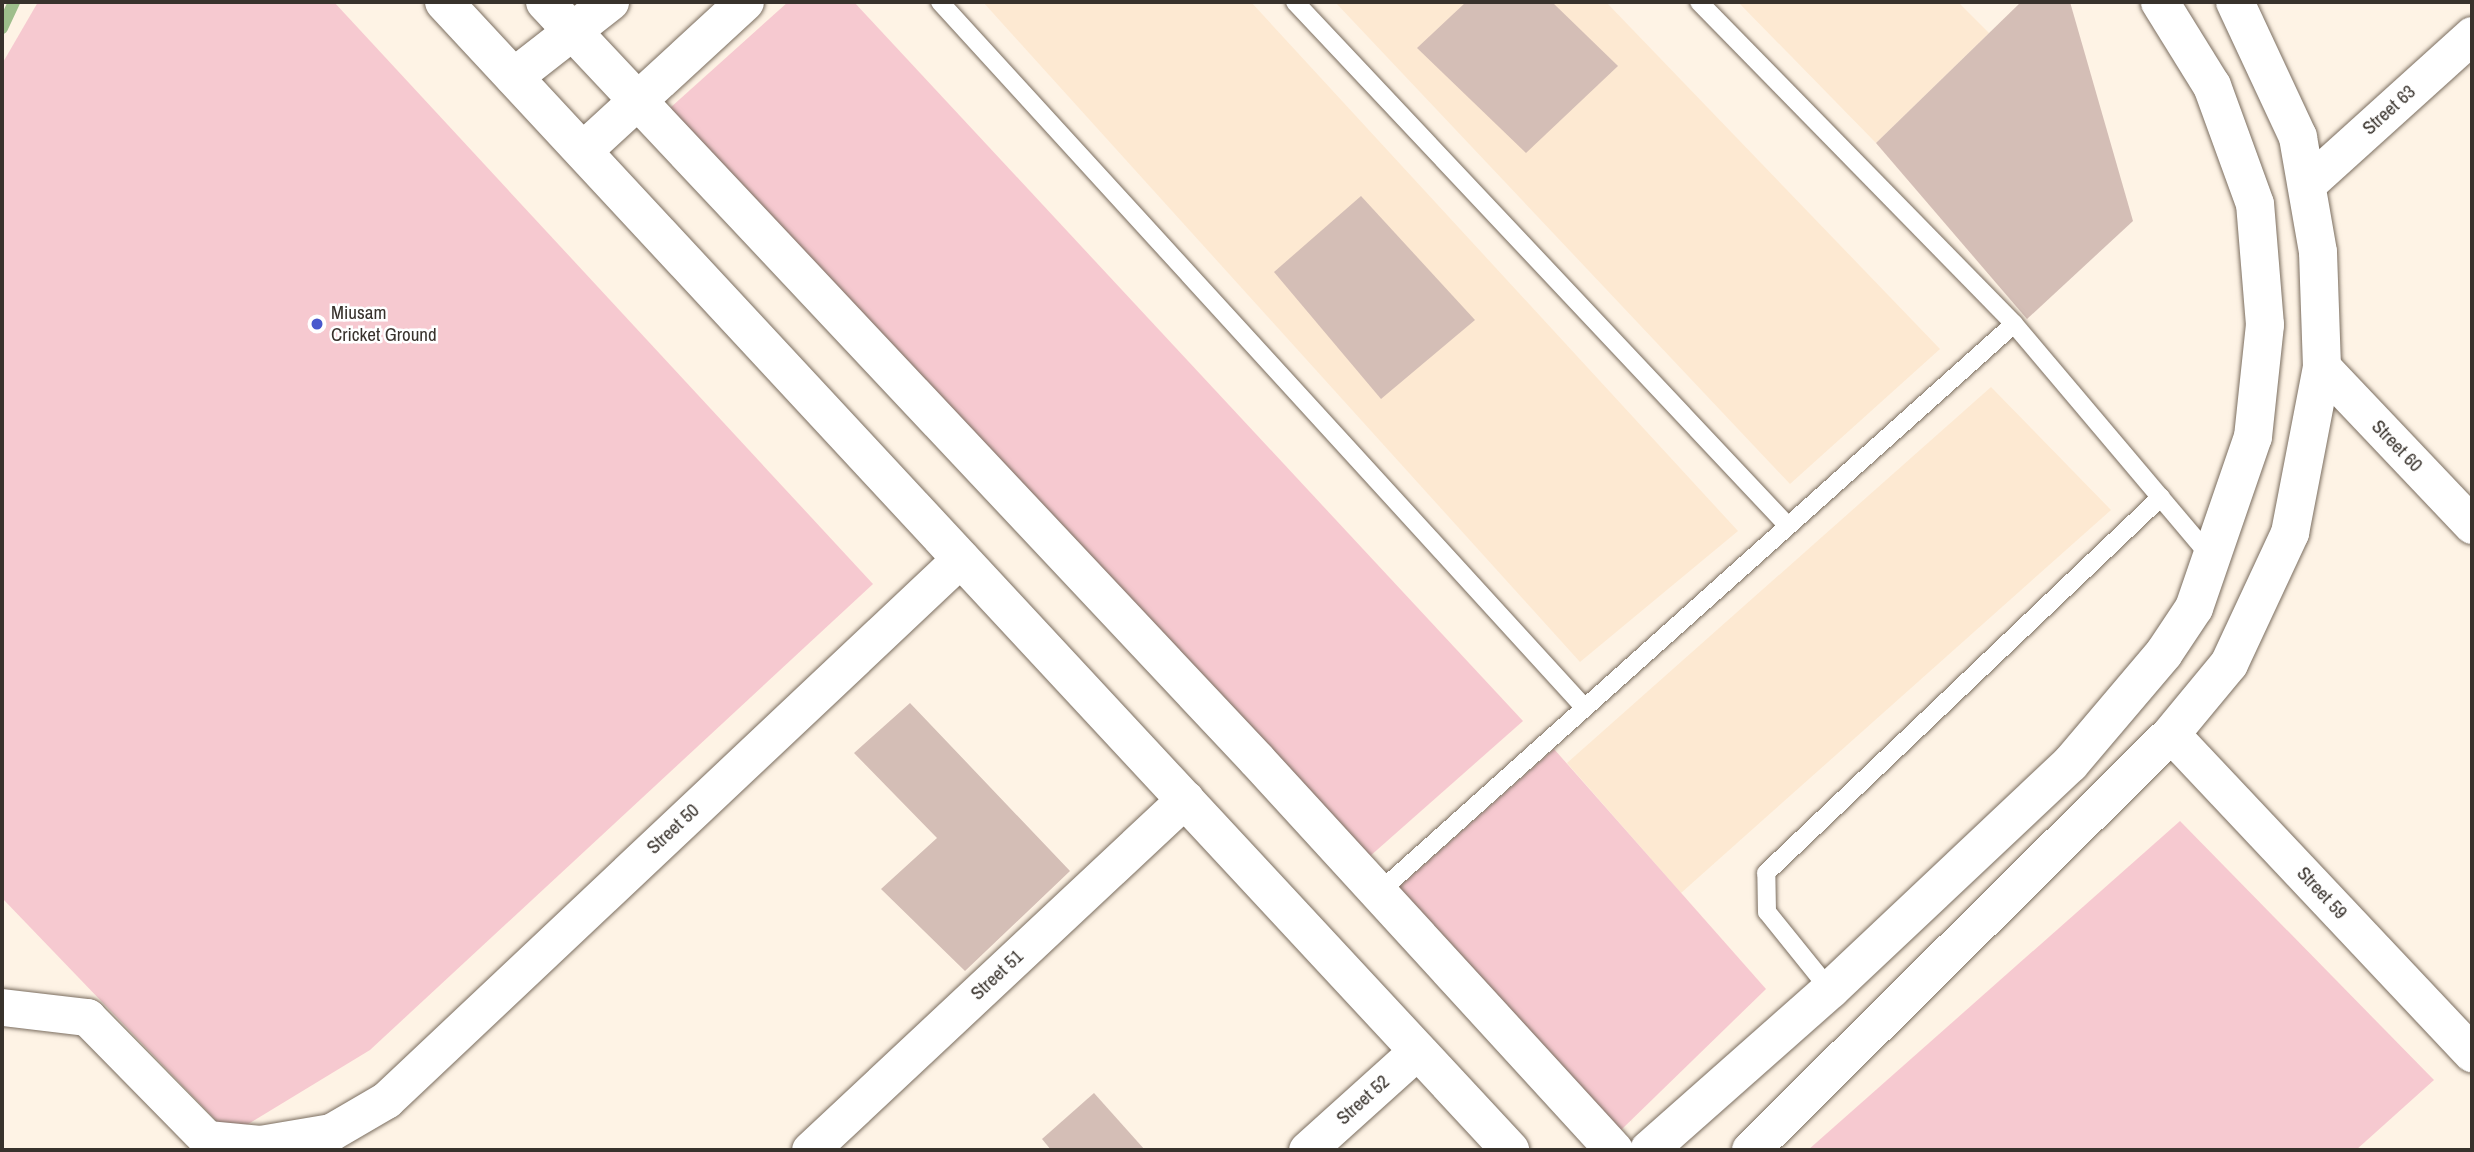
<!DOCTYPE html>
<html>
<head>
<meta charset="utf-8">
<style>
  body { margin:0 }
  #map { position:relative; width:2474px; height:1152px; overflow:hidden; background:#fef3e5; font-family:"Archivo Narrow",sans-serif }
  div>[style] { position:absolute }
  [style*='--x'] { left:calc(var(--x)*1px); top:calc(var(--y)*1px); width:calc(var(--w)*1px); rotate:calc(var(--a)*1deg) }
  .built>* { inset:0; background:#fde9d2 }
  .green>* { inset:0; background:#f6c9d0 }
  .stream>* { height:12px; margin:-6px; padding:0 6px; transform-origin:6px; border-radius:6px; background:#9ebe8b }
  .building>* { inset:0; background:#d4beb6 }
  .roads { filter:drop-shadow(0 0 2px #7a6d5f) drop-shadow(0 0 2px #7a6d5f) }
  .service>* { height:18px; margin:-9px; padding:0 9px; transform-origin:9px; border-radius:9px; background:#fff }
  .minor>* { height:37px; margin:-18.5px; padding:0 18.5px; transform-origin:18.5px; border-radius:18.5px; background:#fff }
  .tertiary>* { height:38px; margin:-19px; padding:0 19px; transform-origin:19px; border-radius:19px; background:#fff }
  .dots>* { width:19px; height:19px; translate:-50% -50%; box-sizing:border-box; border:4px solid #fff; border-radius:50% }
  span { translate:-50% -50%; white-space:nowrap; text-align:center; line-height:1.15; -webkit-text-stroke:5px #fff; paint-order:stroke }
  .street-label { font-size:19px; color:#38322c }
  .poi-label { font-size:19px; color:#38322c }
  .left { translate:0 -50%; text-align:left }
  .frame { position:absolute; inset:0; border:4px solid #38322c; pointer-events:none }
</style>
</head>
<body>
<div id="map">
  <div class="built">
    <i style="clip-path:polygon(983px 2px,1251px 2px,1738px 531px,1580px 662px)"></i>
    <i style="clip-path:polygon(1335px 2px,1606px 2px,1940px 349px,1790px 484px)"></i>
    <i style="clip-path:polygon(1738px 2px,1958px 2px,1989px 33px,1876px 143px)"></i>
    <i style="clip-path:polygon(1991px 387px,2111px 510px,1681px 893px,1567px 763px)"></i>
  </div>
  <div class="green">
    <i style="clip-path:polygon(38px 2px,334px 2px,873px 584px,370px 1050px,230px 1135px,2px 898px,2px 64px)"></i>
    <i style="clip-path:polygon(788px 2px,854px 2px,1523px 721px,1369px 857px,670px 108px)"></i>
    <i style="clip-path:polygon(1554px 749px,1766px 989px,1621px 1130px,1399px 887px)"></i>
    <i style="clip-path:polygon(2180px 821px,2434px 1080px,2356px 1150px,1808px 1150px)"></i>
  </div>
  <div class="stream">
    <i style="--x:2;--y:28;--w:29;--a:-65"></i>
  </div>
  <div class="building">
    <i style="clip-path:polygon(1466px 2px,1552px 2px,1618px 66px,1526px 153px,1417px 48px)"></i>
    <i style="clip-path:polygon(2021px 2px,2070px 2px,2133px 221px,2027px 319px,1876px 143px)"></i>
    <i style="clip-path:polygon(1361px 196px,1475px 320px,1381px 399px,1274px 272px)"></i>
    <i style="clip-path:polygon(910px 703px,1070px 871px,965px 971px,881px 889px,937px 838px,854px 753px)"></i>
    <i style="clip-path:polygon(1094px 1093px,1145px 1150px,1051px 1150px,1042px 1139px)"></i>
  </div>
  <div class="roads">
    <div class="service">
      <i style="--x:940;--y:2;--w:955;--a:47.59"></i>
      <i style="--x:1295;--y:2;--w:719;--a:46.75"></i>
      <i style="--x:1699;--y:2;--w:450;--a:45.6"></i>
      <i style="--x:2014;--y:324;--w:305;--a:49.8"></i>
      <i style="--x:1378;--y:893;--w:853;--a:-41.82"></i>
      <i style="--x:1830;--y:990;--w:100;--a:-128.9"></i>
      <i style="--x:1767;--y:912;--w:39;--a:-91"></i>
      <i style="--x:1766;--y:873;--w:545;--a:-43.59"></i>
    </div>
    <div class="minor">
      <i style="--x:2306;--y:185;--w:224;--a:-42.1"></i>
      <i style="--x:2322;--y:367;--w:218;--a:46.5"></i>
      <i style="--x:2171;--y:734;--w:439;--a:46.7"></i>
      <i style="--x:2;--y:1007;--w:86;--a:6.7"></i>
      <i style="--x:87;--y:1017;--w:171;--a:45.5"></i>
      <i style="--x:207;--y:1139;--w:53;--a:5.4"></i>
      <i style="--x:260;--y:1144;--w:72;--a:-9.6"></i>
      <i style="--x:331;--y:1132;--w:64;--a:-30.2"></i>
      <i style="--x:386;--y:1100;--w:790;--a:-43.31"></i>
      <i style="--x:810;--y:1150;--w:514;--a:-43.11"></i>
      <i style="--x:1307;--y:1150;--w:149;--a:-42"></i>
    </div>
    <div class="tertiary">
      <i style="--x:444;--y:2;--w:1567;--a:47.12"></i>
      <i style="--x:545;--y:2;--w:1040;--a:46.79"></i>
      <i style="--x:1257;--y:760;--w:529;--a:47.53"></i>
      <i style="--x:514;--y:77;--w:122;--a:-38"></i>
      <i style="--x:583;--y:151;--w:220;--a:-42.6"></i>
      <i style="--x:1649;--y:1150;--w:242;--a:-41.5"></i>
      <i style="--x:1830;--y:990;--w:330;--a:-43.3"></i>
      <i style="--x:2070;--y:764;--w:145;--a:-49.7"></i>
      <i style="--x:2164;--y:653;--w:54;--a:-56.3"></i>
      <i style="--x:2194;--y:608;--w:181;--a:-71"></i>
      <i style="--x:2253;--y:437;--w:113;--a:-83.9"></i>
      <i style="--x:2265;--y:325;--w:121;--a:-94.7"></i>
      <i style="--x:2255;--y:204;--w:126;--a:-110"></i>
      <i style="--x:2212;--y:86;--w:99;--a:-121.8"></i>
      <i style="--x:1751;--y:1150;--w:591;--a:-44.73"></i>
      <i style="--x:2171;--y:734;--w:91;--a:-50.4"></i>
      <i style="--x:2229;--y:664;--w:145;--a:-65"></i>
      <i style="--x:2290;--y:533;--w:169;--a:-79.1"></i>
      <i style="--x:2322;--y:367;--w:115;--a:-92"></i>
      <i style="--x:2318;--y:252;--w:117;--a:-99.9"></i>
      <i style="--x:2298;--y:137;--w:149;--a:-115"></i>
    </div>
  </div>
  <div class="dots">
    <i style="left:317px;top:324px;background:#4858cd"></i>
  </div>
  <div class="street-label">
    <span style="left:2389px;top:110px;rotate:-42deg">Street 63</span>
    <span style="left:2397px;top:446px;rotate:46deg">Street 60</span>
    <span style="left:673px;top:829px;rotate:-43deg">Street 50</span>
    <span style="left:2322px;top:893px;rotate:47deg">Street 59</span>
    <span style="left:997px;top:975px;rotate:-43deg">Street 51</span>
    <span style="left:1363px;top:1100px;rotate:-42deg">Street 52</span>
  </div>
  <div class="poi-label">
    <span class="left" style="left:331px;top:324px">Miusam<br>Cricket Ground</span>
  </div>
  <div class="frame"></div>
</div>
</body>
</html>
